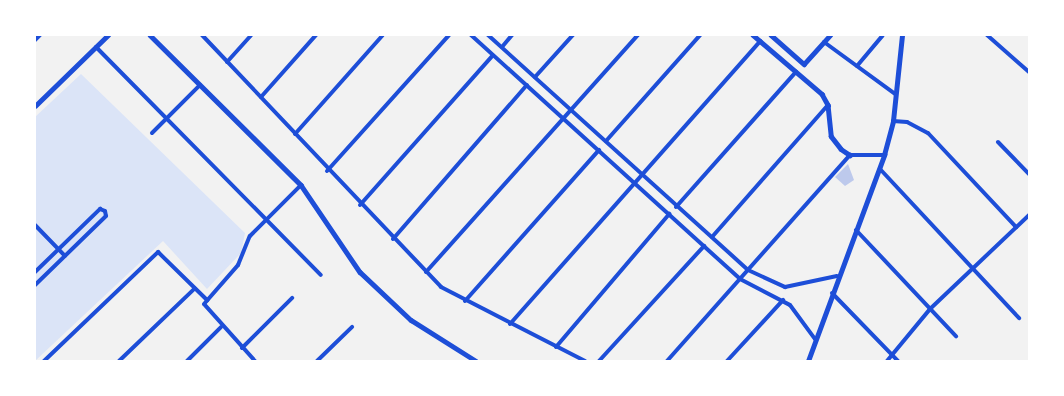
<!DOCTYPE html>
<html>
<head>
<meta charset="utf-8">
<style>
  body { margin:0 }
  #map { position:relative; width:1064px; height:396px; overflow:hidden; background:#f2f2f2; font-family:Rubik,sans-serif }
  div>[style] { position:absolute }
  [style*='--x'] { left:calc(var(--x)*1px); top:calc(var(--y)*1px); width:calc(var(--w)*1px); rotate:calc(var(--a)*1deg) }
  .green>* { inset:0; background:#dbe4f7 }
  .building>* { inset:0; background:#bdc9ec }
  .minor>* { height:4px; margin:-2px; padding:0 2px; transform-origin:2px; border-radius:2px; background:#1d4ed8 }
  .tertiary>* { height:4.5px; margin:-2.25px; padding:0 2.25px; transform-origin:2.25px; border-radius:2.25px; background:#1d4ed8 }
  span { translate:-50% -50%; white-space:nowrap; text-align:center; line-height:1.15; -webkit-text-stroke:4.5px #fff; paint-order:stroke }
  .frame { position:absolute; inset:0; border:36px solid #fff; pointer-events:none }
</style>
</head>
<body>
<div id="map">
  <div class="green">
    <i style="clip-path:polygon(81px 74px,245px 233px,241px 253px,207px 289px,163px 241px,35px 361px,35px 117px)"></i>
  </div>
  <div class="building">
    <i style="clip-path:polygon(848px 164px,854px 180px,845px 186px,835px 177px)"></i>
  </div>
  <div class="minor">
    <i style="--x:202;--y:35;--w:347;--a:46.5"></i>
    <i style="--x:441;--y:287;--w:162;--a:27.2"></i>
    <i style="--x:471;--y:35;--w:363;--a:42.2"></i>
    <i style="--x:740;--y:279;--w:56;--a:27.5"></i>
    <i style="--x:790;--y:305;--w:42;--a:53.7"></i>
    <i style="--x:488;--y:35;--w:350;--a:42.1"></i>
    <i style="--x:748;--y:270;--w:41;--a:24.7"></i>
    <i style="--x:785;--y:287;--w:53;--a:-11.9"></i>
    <i style="--x:987;--y:35;--w:56;--a:41.4"></i>
    <i style="--x:35;--y:40;--w:7;--a:-45"></i>
    <i style="--x:824;--y:42;--w:88;--a:36.2"></i>
    <i style="--x:96;--y:47;--w:320;--a:45.4"></i>
    <i style="--x:502;--y:47;--w:16;--a:-50"></i>
    <i style="--x:227;--y:62;--w:36;--a:-48"></i>
    <i style="--x:857;--y:66;--w:40;--a:-50"></i>
    <i style="--x:535;--y:77;--w:57;--a:-47.9"></i>
    <i style="--x:261;--y:97;--w:83;--a:-48.4"></i>
    <i style="--x:893;--y:121;--w:14;--a:4"></i>
    <i style="--x:907;--y:122;--w:24;--a:28"></i>
    <i style="--x:928;--y:133;--w:129;--a:46.9"></i>
    <i style="--x:152;--y:133;--w:68;--a:-45"></i>
    <i style="--x:295;--y:134;--w:132;--a:-48.4"></i>
    <i style="--x:606;--y:141;--w:142;--a:-48.4"></i>
    <i style="--x:998;--y:142;--w:45;--a:45.9"></i>
    <i style="--x:880;--y:169;--w:204;--a:47"></i>
    <i style="--x:327;--y:171;--w:183;--a:-48.1"></i>
    <i style="--x:360;--y:205;--w:200;--a:-48.4"></i>
    <i style="--x:676;--y:207;--w:181;--a:-48.4"></i>
    <i style="--x:35;--y:225;--w:43;--a:45.9"></i>
    <i style="--x:856;--y:230;--w:146;--a:46.7"></i>
    <i style="--x:712;--y:237;--w:176;--a:-48.7"></i>
    <i style="--x:393;--y:239;--w:204;--a:-49"></i>
    <i style="--x:35;--y:272;--w:91;--a:-44.1"></i>
    <i style="--x:100;--y:209;--w:5;--a:22"></i>
    <i style="--x:105;--y:211;--w:5;--a:79"></i>
    <i style="--x:106;--y:216;--w:99;--a:135.8"></i>
    <i style="--x:426;--y:272;--w:318;--a:-48.2"></i>
    <i style="--x:832;--y:293;--w:95;--a:45.9"></i>
    <i style="--x:465;--y:301;--w:202;--a:-48.4"></i>
    <i style="--x:510;--y:324;--w:378;--a:-48.5"></i>
    <i style="--x:556;--y:347;--w:175;--a:-49.6"></i>
    <i style="--x:242;--y:348;--w:71;--a:-45"></i>
    <i style="--x:44;--y:361;--w:158;--a:-43.7"></i>
    <i style="--x:158;--y:252;--w:69;--a:44.4"></i>
    <i style="--x:119;--y:361;--w:105;--a:-43.8"></i>
    <i style="--x:187;--y:361;--w:48;--a:-45"></i>
    <i style="--x:255;--y:361;--w:76;--a:-131.8"></i>
    <i style="--x:204;--y:304;--w:52;--a:-48.9"></i>
    <i style="--x:238;--y:265;--w:31;--a:-68"></i>
    <i style="--x:250;--y:236;--w:72;--a:-45"></i>
    <i style="--x:317;--y:361;--w:49;--a:-44.2"></i>
    <i style="--x:599;--y:361;--w:156;--a:-47.6"></i>
    <i style="--x:667;--y:361;--w:276;--a:-48.4"></i>
    <i style="--x:727;--y:361;--w:83;--a:-47.4"></i>
    <i style="--x:887;--y:361;--w:67;--a:-50.4"></i>
    <i style="--x:930;--y:309;--w:137;--a:-43.5"></i>
  </div>
  <div class="tertiary">
    <i style="--x:150;--y:35;--w:213;--a:44.8"></i>
    <i style="--x:301;--y:185;--w:105;--a:55.9"></i>
    <i style="--x:360;--y:272;--w:70;--a:43.3"></i>
    <i style="--x:411;--y:320;--w:77;--a:32.2"></i>
    <i style="--x:753;--y:35;--w:91;--a:40.5"></i>
    <i style="--x:822;--y:94;--w:13;--a:61"></i>
    <i style="--x:828;--y:105;--w:31;--a:84"></i>
    <i style="--x:831;--y:136;--w:16;--a:52"></i>
    <i style="--x:841;--y:149;--w:11;--a:34"></i>
    <i style="--x:850;--y:155;--w:34;--a:0"></i>
    <i style="--x:771;--y:35;--w:44;--a:41.3"></i>
    <i style="--x:804;--y:64;--w:39;--a:-48"></i>
    <i style="--x:35;--y:106;--w:102;--a:-44.2"></i>
    <i style="--x:808;--y:361;--w:220;--a:-69.7"></i>
    <i style="--x:884;--y:155;--w:35;--a:-75"></i>
    <i style="--x:893;--y:121;--w:86;--a:-84"></i>
  </div>
  <div class="frame"></div>
</div>
</body>
</html>
